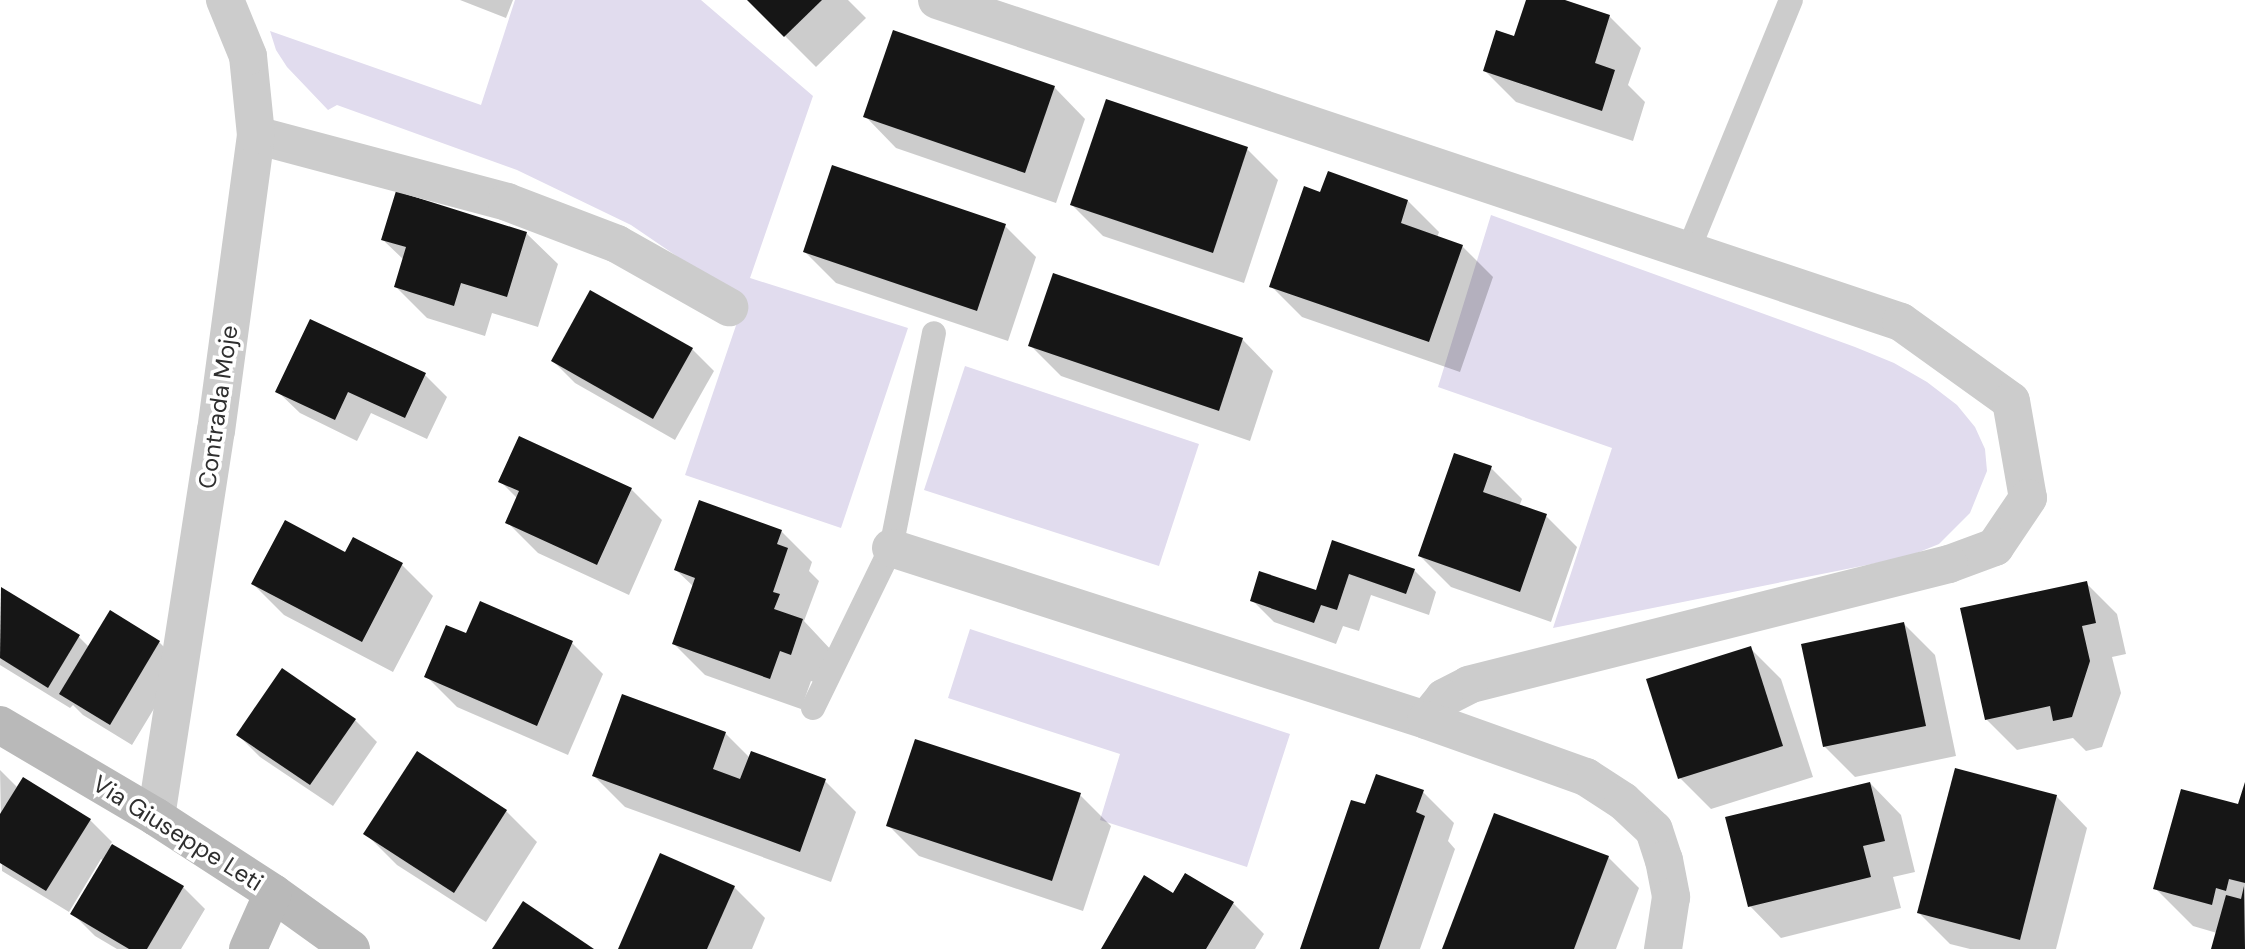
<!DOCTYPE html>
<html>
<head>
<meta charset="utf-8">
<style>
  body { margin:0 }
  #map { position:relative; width:2245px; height:949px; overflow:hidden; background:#fff; font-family:"DM Sans",sans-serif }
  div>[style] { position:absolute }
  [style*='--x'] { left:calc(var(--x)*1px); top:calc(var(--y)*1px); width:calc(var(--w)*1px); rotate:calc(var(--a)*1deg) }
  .green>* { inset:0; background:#e1dcee }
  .shadow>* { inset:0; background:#0003 }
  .building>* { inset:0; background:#161616 }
  .lane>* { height:24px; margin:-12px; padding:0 12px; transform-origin:12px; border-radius:12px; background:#ccc }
  .street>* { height:38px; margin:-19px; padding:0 19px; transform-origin:19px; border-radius:19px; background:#ccc }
  .secondary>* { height:38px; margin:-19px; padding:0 19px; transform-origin:19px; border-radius:19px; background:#b9b9b9 }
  span { translate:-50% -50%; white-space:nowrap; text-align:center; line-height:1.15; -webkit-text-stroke:7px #fff; paint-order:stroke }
  .street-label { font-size:24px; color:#2f2f2f }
</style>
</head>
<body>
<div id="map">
  <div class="green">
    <i style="clip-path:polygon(515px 0,701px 0,813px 96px,750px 278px,908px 328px,841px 528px,685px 475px,744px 302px,631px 225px,517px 170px,337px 105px,328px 110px,287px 67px,276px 50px,270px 31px,481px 105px)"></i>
    <i style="clip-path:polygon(1491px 215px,1855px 347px,1894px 363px,1927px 382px,1957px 405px,1975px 427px,1985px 449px,1987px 471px,1970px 513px,1939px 544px,1907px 557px,1553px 628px,1612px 448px,1438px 387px)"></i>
    <i style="clip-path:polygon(965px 366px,1199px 444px,1159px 566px,924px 490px)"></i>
    <i style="clip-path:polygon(970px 629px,1290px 734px,1247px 867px,1100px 820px,1120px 754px,948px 698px)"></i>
  </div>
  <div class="shadow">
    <i style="clip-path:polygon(460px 0,513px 0,506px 18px)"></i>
    <i style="clip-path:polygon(749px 0,848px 0,866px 18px,816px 67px)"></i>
    <i style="clip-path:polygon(1528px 0,1560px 0,1609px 16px,1641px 48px,1628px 85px,1645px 102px,1633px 141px,1516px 102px,1485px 71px,1516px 38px)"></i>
    <i style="clip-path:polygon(1054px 87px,1085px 119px,1056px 203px,896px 148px,865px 116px)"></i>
    <i style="clip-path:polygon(1247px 149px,1278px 180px,1244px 283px,1103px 236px,1072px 205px)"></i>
    <i style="clip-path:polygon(1321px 194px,1408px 201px,1439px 232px,1437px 238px,1462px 246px,1493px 277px,1460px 372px,1302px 317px,1271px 286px)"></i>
    <i style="clip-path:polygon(1005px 226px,1036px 257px,1008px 341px,836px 283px,805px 252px)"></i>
    <i style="clip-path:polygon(526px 233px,558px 264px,538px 327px,492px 313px,485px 336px,427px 318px,396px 287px,404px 260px,383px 240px)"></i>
    <i style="clip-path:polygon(1242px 339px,1273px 371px,1250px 441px,1061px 376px,1030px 345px)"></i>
    <i style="clip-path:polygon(692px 349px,714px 371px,675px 440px,575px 383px,553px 361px)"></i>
    <i style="clip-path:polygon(425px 375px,447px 397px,427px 439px,371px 413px,357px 441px,300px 413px,277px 391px)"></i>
    <i style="clip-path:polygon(1491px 468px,1522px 499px,1519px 507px,1546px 516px,1577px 547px,1551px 622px,1451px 587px,1420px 556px)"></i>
    <i style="clip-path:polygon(500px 481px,631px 489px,662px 520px,629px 595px,538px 553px,507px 522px,518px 499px)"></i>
    <i style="clip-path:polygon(781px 531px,812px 562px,809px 571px,819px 581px,804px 621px,833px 652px,822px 685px,811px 681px,801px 709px,705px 675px,674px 644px,694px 587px,676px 570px)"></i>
    <i style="clip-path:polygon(354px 539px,402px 565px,433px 596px,393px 672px,284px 615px,253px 584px,346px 555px)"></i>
    <i style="clip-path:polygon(1333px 543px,1414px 570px,1436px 592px,1429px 615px,1371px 595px,1359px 631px,1343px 626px,1336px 644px,1274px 622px,1252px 600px,1317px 592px)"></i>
    <i style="clip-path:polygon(2086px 583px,2117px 614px,2126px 654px,2112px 657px,2121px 693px,2102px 747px,2086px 751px,2073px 738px,2017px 750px,1986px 719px)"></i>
    <i style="clip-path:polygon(2px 589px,79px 637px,89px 647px,159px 642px,181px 664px,132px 745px,83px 715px,73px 705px,70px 708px,0 665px)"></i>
    <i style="clip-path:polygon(1904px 624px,1935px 655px,1956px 756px,1855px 777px,1824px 746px)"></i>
    <i style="clip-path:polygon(572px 643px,603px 674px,568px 755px,457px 707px,426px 676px)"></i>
    <i style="clip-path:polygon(1750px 648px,1781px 679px,1813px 777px,1711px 809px,1680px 778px)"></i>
    <i style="clip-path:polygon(355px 720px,377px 742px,333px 806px,260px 757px,238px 735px)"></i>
    <i style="clip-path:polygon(725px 733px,750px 758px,825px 781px,856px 812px,831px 882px,625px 807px,594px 776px)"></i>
    <i style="clip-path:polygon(417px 754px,506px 811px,537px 842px,486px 922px,397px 865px,366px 834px)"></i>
    <i style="clip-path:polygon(0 770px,18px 788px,90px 820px,112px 842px,110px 845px,183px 887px,205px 909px,181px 949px,117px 949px,95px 936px,73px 914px,104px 861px,101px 859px,69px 912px,2px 871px)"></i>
    <i style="clip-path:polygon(1870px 783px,1901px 815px,1915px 872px,1893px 877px,1901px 908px,1781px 938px,1750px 906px)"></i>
    <i style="clip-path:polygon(2245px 786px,2245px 949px,2213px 949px,2217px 933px,2193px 926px,2155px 888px,2239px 807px)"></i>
    <i style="clip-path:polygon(1423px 792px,1454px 823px,1448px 841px,1455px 849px,1420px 949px,1302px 949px,1367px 807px)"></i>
    <i style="clip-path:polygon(1080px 795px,1111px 826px,1083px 911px,919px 856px,888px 825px)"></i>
    <i style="clip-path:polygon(2056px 796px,2087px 828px,2056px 949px,1970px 949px,1950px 944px,1919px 913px)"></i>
    <i style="clip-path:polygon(1608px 857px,1639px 888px,1616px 949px,1445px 949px)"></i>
    <i style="clip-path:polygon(734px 887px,765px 918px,752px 949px,620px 949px)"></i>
    <i style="clip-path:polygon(1233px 903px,1264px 934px,1255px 949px,1103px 949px)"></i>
  </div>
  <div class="building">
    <i style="clip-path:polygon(747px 0,822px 0,784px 37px)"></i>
    <i style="clip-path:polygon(1526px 0,1565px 0,1610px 15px,1595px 63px,1615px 70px,1602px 111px,1483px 71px,1496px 30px,1514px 36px)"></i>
    <i style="clip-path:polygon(893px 30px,1055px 86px,1025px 173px,863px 117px)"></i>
    <i style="clip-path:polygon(1106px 99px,1248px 147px,1213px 253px,1070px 205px)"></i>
    <i style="clip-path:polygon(832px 165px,1006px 224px,977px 311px,803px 252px)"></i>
    <i style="clip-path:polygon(1328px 171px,1408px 200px,1401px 223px,1463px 245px,1429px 342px,1269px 287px,1304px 186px,1320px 192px)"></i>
    <i style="clip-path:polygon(396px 191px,527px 232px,507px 297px,461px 283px,454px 306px,394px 287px,406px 247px,381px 240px)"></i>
    <i style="clip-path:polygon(1053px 273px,1243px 338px,1219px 411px,1028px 346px)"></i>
    <i style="clip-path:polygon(590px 290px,693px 348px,653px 419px,551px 361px)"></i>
    <i style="clip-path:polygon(310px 319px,426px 373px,405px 418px,348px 392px,335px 420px,275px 392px)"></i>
    <i style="clip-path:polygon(519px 436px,632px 488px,597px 565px,505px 523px,519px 491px,498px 482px)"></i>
    <i style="clip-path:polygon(1454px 453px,1492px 466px,1483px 492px,1547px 514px,1520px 592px,1418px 556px)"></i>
    <i style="clip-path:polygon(699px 500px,782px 530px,777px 544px,788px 548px,773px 592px,780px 594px,774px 609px,803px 619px,791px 655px,780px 651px,770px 679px,672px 644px,695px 578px,674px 570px)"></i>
    <i style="clip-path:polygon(285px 520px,345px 552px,353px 537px,403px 563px,362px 642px,251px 584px)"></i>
    <i style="clip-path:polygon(1332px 540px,1415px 569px,1406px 594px,1349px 574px,1337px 610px,1321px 605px,1314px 623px,1250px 601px,1259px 571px,1316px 590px)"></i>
    <i style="clip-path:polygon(2087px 581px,2096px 623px,2082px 626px,2090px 661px,2072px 717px,2053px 721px,2050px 706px,1985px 720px,1960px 608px)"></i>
    <i style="clip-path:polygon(1px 587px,80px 635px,48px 688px,0 658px)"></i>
    <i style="clip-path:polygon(480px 601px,573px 641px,537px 726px,424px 677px,446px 625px,466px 633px)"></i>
    <i style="clip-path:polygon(110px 610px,160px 641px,110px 725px,59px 694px)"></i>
    <i style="clip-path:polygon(1904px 622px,1926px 726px,1823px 747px,1801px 644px)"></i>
    <i style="clip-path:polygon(1751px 646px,1783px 746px,1678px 779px,1646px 679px)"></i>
    <i style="clip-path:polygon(282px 668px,356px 719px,310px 785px,236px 735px)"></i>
    <i style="clip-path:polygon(622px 694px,726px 732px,713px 769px,740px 779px,751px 751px,826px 779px,800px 852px,592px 776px)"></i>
    <i style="clip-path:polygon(915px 739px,1081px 793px,1052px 881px,886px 826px)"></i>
    <i style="clip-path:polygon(417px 751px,507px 810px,454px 893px,363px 834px)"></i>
    <i style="clip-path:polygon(1955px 768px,2057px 795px,2020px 940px,1917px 913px)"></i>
    <i style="clip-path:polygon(1376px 774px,1424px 790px,1416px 812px,1425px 816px,1379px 949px,1300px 949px,1351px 800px,1365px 804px)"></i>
    <i style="clip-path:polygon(23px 777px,91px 819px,46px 891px,0 863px,0 814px)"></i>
    <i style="clip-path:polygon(1870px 782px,1885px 841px,1863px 846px,1871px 877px,1748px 907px,1725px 817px)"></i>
    <i style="clip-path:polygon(2245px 782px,2245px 883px,2229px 879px,2226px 891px,2216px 888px,2212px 905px,2153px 889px,2181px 789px,2238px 804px)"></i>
    <i style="clip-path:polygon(1494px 813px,1609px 856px,1574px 949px,1442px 949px)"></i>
    <i style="clip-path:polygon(112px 844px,184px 886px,147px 949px,129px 949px,70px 914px)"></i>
    <i style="clip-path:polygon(660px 853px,735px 886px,707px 949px,618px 949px)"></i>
    <i style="clip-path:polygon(1185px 873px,1234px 902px,1206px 949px,1101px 949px,1144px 875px,1173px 893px)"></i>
    <i style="clip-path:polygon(2244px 886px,2245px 949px,2211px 949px,2226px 895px,2241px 899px)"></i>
    <i style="clip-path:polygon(523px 901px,594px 949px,492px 949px)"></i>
  </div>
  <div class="lane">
    <i style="--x:1688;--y:251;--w:271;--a:-67.7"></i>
    <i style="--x:813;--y:708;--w:178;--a:-64"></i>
    <i style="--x:891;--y:548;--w:219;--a:-78.7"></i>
  </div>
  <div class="street">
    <i style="--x:937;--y:0;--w:1016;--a:18.47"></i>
    <i style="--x:1901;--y:322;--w:135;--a:35.7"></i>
    <i style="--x:2011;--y:401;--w:98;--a:80.1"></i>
    <i style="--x:2028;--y:498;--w:59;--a:124"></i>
    <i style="--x:1995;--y:547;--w:49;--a:159.7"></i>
    <i style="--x:1949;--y:564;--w:495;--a:165.9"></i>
    <i style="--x:1469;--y:685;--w:28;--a:153"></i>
    <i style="--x:1444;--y:698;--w:28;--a:129"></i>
    <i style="--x:256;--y:135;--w:260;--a:14.9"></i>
    <i style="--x:507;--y:202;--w:118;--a:20.9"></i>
    <i style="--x:617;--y:244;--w:129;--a:29.4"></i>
    <i style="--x:891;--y:548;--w:562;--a:17.82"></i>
    <i style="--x:1426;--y:720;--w:170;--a:19.6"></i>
    <i style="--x:1586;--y:777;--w:44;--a:33"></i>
    <i style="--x:1623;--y:801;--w:42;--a:43.1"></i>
    <i style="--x:1654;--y:830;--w:32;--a:72"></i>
    <i style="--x:1664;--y:860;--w:38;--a:79"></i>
    <i style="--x:1671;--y:897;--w:53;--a:98.7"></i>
    <i style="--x:156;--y:817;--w:391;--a:-81.2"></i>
    <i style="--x:216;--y:431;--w:299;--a:-82.3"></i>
    <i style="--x:256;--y:135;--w:79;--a:-95.8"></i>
    <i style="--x:248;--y:56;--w:61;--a:-112.3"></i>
  </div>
  <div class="secondary">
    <i style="--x:0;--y:725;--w:181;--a:30.5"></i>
    <i style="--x:156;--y:817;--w:140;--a:33"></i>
    <i style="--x:273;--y:893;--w:96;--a:35.7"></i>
    <i style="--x:248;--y:949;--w:61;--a:-65.9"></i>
  </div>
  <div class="street-label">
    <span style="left:218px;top:407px;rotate:-82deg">Contrada Moje</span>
    <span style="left:178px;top:833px;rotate:32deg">Via Giuseppe Leti</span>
  </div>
</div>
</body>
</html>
